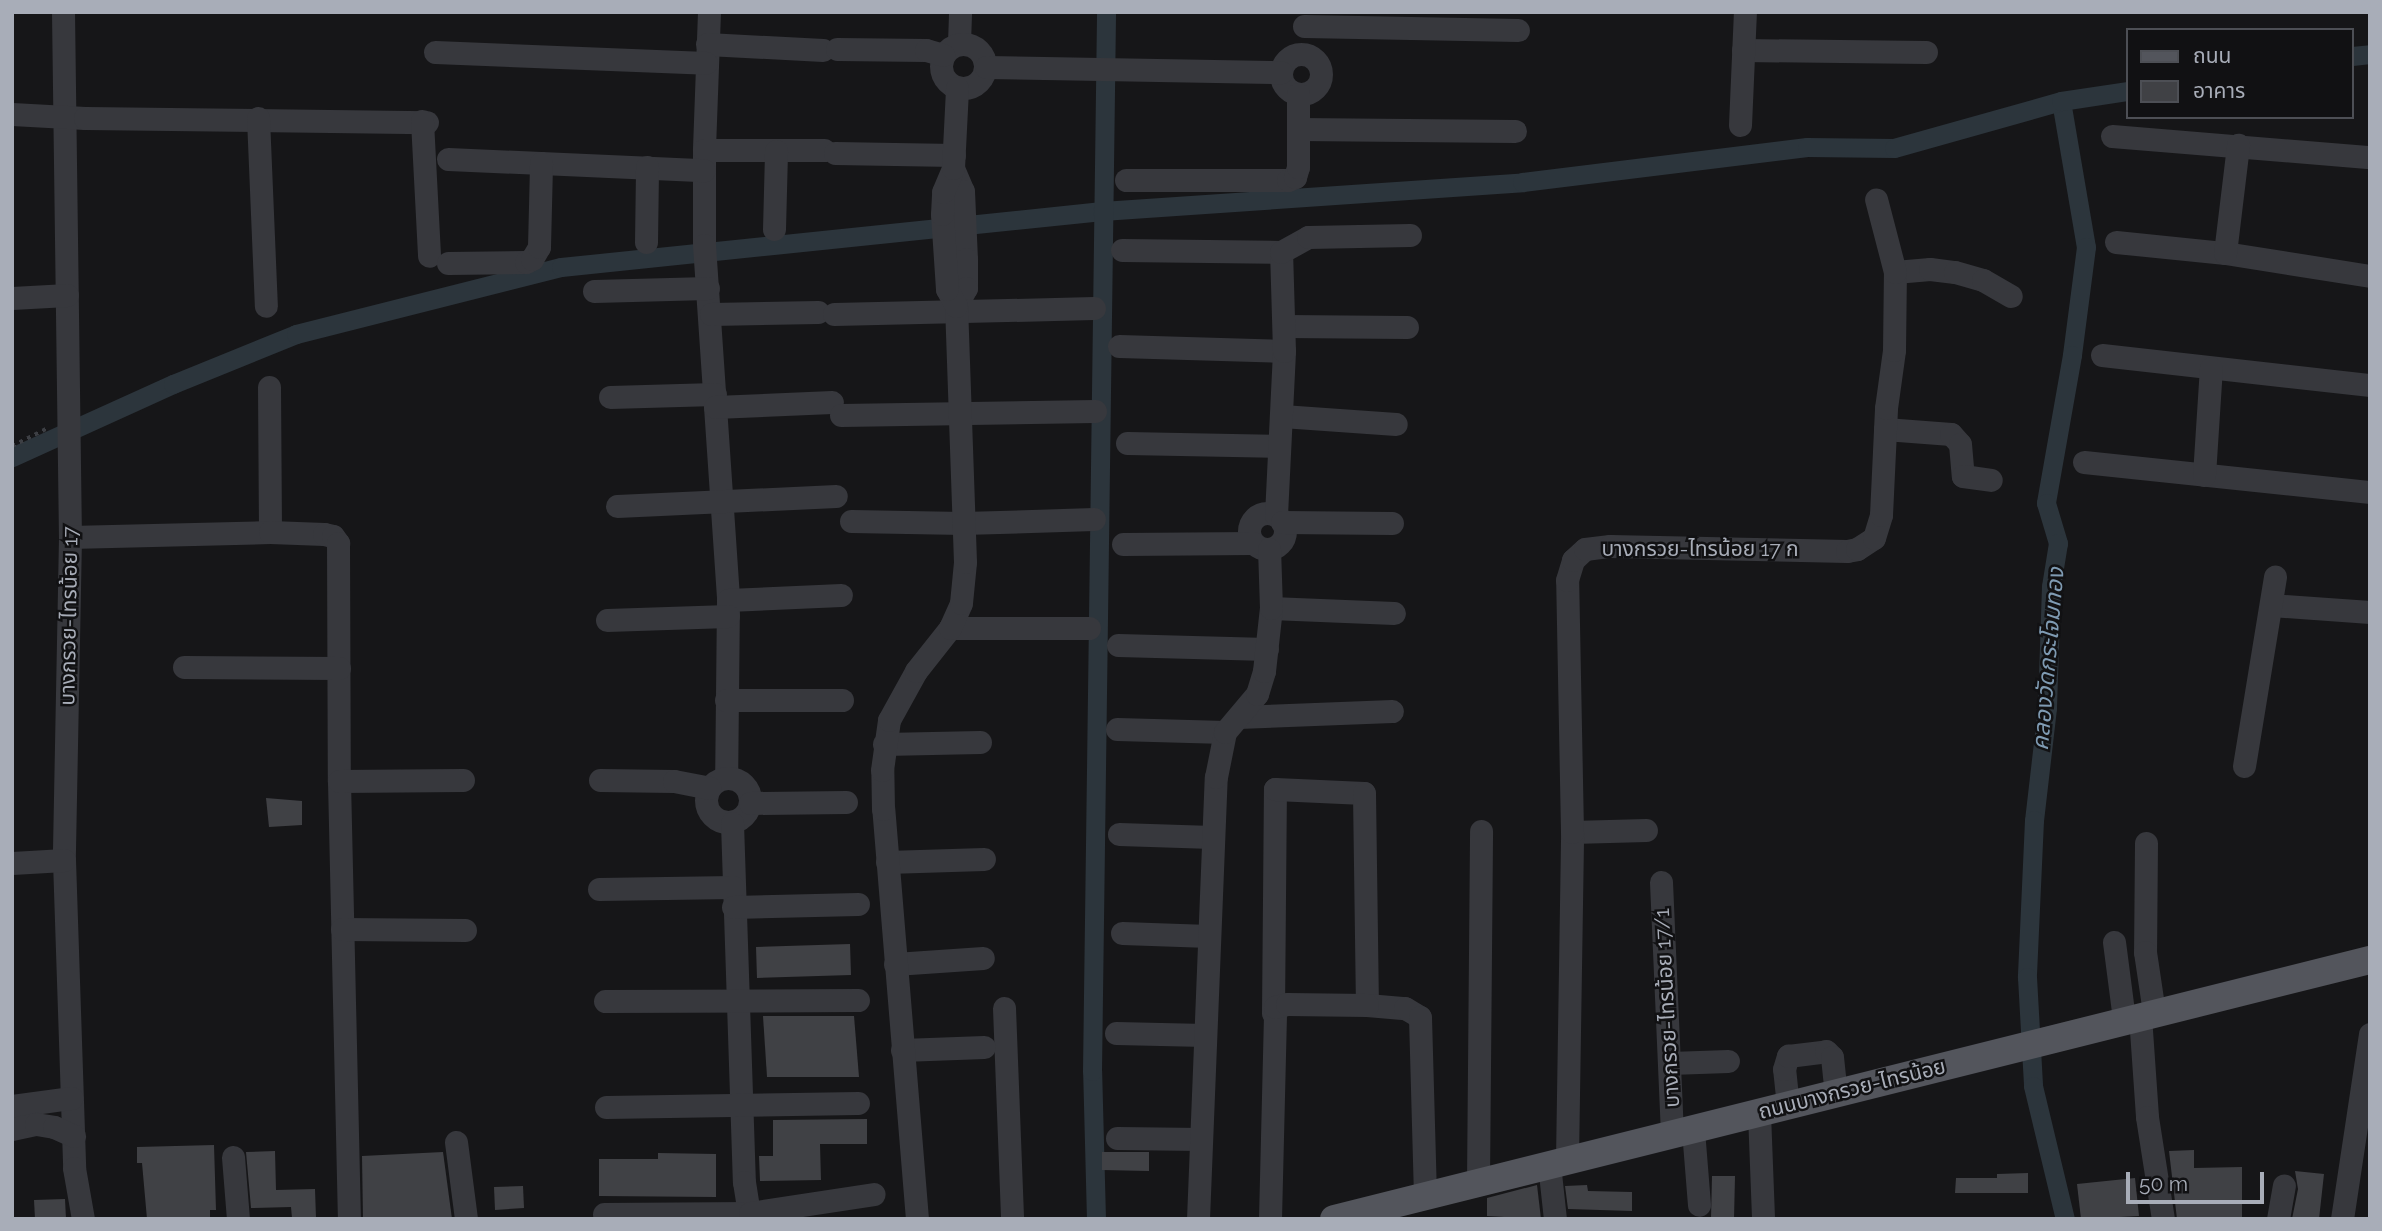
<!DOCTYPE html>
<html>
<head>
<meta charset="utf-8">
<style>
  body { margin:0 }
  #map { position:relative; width:2382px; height:1231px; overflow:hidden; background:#161618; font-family:Raleway,"Noto Sans Thai",sans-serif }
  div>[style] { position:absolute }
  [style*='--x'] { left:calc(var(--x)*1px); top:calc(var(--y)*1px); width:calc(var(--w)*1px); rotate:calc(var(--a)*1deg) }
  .canal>* { height:19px; margin:-9.5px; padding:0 9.5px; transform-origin:9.5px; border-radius:9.5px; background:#2c353c }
  .building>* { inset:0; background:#404145 }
  .path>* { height:3.5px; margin-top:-1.75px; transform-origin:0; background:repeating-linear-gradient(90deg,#3d3f44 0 3.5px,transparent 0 8.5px) }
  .minor>* { height:23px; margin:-11.5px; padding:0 11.5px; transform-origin:11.5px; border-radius:11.5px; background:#37383d }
  .minor>.ring { margin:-11.5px; padding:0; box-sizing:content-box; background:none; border:23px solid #37383d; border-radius:50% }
  .major>* { height:28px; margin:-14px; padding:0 14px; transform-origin:14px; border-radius:14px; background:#53555c }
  span { translate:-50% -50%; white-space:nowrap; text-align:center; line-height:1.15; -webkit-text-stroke:5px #111113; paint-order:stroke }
  .street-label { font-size:21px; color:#a8adb8 }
  .water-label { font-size:23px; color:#7f9bb3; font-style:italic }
  .frame { position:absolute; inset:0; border:14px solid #a8adb8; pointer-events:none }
  .legend { position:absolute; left:2126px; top:28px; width:228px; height:91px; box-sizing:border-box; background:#111113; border:2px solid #4d4f55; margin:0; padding:9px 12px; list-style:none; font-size:21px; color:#a8adb8 }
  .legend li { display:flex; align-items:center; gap:14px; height:35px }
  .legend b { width:35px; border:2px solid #4d4f55 }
  .scale { position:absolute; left:2126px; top:1172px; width:138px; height:32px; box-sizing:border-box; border:4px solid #a8adb8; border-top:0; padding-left:9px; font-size:21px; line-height:24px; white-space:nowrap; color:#a8adb8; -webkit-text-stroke:5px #111113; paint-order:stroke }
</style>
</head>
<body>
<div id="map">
  <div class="canal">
    <i style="--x:2352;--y:56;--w:18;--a:-6"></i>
    <i style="--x:2061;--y:101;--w:148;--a:80.3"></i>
    <i style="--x:2086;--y:247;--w:109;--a:97.4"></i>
    <i style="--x:2072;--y:355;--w:150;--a:100"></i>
    <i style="--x:2046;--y:503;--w:42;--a:73.3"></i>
    <i style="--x:2058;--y:543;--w:44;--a:99.2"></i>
    <i style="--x:2051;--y:586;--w:122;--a:91.9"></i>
    <i style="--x:2047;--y:708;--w:113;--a:96.6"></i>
    <i style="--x:2034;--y:820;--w:157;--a:92.6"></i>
    <i style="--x:2027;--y:977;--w:109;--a:86.8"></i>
    <i style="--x:2033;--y:1086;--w:137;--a:76.5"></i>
    <i style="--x:12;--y:457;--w:177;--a:-24.4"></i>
    <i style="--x:173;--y:384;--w:133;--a:-22.1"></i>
    <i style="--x:296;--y:334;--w:273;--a:-14.2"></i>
    <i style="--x:561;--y:267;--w:544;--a:-5.91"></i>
    <i style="--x:1102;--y:211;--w:421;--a:-3.9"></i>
    <i style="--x:1522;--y:182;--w:287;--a:-7"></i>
    <i style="--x:1807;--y:147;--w:87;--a:0.7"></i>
    <i style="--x:1894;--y:148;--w:173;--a:-15.7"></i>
    <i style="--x:2061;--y:101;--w:68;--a:-8.5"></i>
    <i style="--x:1096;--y:1219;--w:148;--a:-91.5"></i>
    <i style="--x:1092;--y:1071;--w:1059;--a:-89.24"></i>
  </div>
  <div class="building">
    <i style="clip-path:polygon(266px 798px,302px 801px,302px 825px,269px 827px)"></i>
    <i style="clip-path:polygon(850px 944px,851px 975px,757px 978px,756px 947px)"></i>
    <i style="clip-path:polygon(763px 1016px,854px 1016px,859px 1077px,767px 1077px)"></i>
    <i style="clip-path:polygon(867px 1119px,867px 1144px,820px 1144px,821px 1180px,760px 1181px,759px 1156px,773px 1156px,773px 1120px)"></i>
    <i style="clip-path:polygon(214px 1145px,216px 1210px,210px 1210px,210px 1219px,147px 1219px,142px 1163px,137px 1163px,137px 1147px)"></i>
    <i style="clip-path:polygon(2194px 1150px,2194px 1168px,2242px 1167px,2242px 1219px,2177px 1219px,2169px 1151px)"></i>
    <i style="clip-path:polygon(275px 1151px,276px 1190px,315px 1189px,316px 1218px,292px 1218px,291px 1207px,251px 1208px,246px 1152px)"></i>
    <i style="clip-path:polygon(443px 1152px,452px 1219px,363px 1219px,362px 1156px)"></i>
    <i style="clip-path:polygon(1102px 1152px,1149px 1152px,1149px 1171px,1102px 1170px)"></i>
    <i style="clip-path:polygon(658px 1153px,716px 1154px,716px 1197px,599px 1196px,599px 1159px,658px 1159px)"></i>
    <i style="clip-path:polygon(2295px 1171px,2324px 1174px,2319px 1219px,2292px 1219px,2298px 1189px)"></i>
    <i style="clip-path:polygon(2028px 1173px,2028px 1193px,1955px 1193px,1956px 1178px,1997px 1178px,1997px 1174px)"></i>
    <i style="clip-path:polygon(1712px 1176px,1735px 1176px,1734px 1219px,1711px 1219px)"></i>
    <i style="clip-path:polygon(2135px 1178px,2139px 1216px,2081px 1219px,2077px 1184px)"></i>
    <i style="clip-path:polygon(1537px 1185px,1541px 1219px,1487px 1216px,1487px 1198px)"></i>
    <i style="clip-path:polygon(1587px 1185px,1588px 1191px,1632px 1192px,1632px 1211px,1568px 1209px,1565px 1186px)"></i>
    <i style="clip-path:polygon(523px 1186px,524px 1208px,495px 1210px,494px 1187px)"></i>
    <i style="clip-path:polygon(65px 1199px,66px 1219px,35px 1219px,34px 1200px)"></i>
  </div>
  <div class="path">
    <i style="--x:12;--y:446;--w:40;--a:-26.6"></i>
  </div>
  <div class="minor">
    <i style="--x:63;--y:12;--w:525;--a:89.24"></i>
    <i style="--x:70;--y:537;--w:323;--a:91.1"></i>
    <i style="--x:64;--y:860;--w:308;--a:88.1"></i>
    <i style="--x:74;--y:1168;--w:52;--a:80"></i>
    <i style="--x:709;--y:12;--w:138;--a:92.1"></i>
    <i style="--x:704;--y:150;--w:95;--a:90"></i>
    <i style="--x:704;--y:245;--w:356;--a:86.1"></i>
    <i style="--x:728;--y:600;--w:178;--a:90.6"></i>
    <i style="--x:1304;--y:26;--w:214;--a:1.1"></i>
    <i style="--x:959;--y:43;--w:31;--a:-88"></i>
    <i class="ring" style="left:941px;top:44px;width:21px;height:21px"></i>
    <i style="--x:707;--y:44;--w:116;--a:3"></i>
    <i style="--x:837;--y:49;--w:89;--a:0.6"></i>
    <i style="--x:926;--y:50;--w:18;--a:16"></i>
    <i style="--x:1743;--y:50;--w:183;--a:0.6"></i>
    <i style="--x:435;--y:52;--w:271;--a:2.3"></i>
    <i class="ring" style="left:1281px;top:54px;width:17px;height:17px"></i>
    <i style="--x:986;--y:67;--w:295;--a:1"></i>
    <i style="--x:12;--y:114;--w:73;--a:3.1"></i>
    <i style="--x:85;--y:118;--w:342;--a:0.7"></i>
    <i style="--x:258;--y:118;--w:188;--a:87.6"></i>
    <i style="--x:422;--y:121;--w:135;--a:87"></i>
    <i style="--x:1740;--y:125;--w:113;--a:-87.5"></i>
    <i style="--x:1298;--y:129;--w:217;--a:0.5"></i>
    <i style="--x:2112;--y:136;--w:259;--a:4.7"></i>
    <i style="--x:704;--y:150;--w:120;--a:0"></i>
    <i style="--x:835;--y:153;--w:119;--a:1"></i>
    <i style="--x:448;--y:159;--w:256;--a:2.5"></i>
    <i style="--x:953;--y:168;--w:25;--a:67"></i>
    <i style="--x:963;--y:191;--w:68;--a:87.5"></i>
    <i style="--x:966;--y:259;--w:29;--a:90"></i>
    <i style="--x:966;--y:288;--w:21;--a:119"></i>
    <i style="--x:1126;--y:180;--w:162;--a:0"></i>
    <i style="--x:1288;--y:180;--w:8;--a:-23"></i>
    <i style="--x:1295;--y:177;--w:10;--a:-73"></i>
    <i style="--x:1298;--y:167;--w:73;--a:-90"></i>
    <i style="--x:774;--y:229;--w:78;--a:-88.5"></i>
    <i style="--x:646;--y:242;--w:75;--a:-89.2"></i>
    <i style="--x:2116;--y:242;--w:110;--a:5.8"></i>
    <i style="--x:2225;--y:253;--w:147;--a:9"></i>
    <i style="--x:1122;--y:250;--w:159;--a:0.7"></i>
    <i style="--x:2225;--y:253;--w:109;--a:-83.1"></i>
    <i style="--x:448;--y:263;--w:78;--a:-0.7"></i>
    <i style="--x:526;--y:262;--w:7;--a:-27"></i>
    <i style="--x:532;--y:259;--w:14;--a:-60"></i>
    <i style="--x:539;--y:247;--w:84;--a:-88.6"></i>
    <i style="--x:1895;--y:272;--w:35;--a:-5"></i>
    <i style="--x:1930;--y:269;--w:25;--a:7"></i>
    <i style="--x:1955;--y:272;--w:29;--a:16"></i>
    <i style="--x:1983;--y:280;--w:32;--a:30"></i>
    <i style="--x:594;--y:291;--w:114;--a:-1.5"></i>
    <i style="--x:12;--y:298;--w:55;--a:-3.1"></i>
    <i style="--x:711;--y:314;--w:107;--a:-1.1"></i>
    <i style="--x:834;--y:314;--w:260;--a:-1.3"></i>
    <i style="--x:1284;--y:326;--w:123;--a:0.5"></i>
    <i style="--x:1119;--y:346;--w:165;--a:1.7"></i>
    <i style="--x:2102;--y:355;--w:270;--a:6.4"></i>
    <i style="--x:269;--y:387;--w:145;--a:89.6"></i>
    <i style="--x:610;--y:397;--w:105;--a:-1.6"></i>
    <i style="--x:715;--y:407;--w:117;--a:-2.4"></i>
    <i style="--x:841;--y:415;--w:254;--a:-0.9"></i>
    <i style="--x:1282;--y:416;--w:114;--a:4"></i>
    <i style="--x:1885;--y:429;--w:66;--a:4.3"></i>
    <i style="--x:1951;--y:434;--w:13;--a:48"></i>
    <i style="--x:1960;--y:444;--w:32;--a:85"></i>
    <i style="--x:1963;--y:476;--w:28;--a:8"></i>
    <i style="--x:1127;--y:443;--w:152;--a:1.1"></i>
    <i style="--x:2084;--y:462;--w:288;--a:6"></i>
    <i style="--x:2204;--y:475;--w:107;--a:-86.3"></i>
    <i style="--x:617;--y:506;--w:219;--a:-2.6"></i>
    <i class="ring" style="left:1249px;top:513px;width:13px;height:13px"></i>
    <i style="--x:1276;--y:515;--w:164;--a:-87.2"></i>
    <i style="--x:1284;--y:351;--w:99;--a:-91.7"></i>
    <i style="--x:1281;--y:252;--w:31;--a:-29"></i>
    <i style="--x:1308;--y:237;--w:102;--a:-1.1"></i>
    <i style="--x:851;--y:521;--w:112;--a:1"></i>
    <i style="--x:963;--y:523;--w:131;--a:-1.7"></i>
    <i style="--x:1282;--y:522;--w:110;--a:0.5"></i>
    <i style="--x:70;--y:537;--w:200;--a:-1.4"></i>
    <i style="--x:270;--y:532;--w:54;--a:2.1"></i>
    <i style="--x:324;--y:534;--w:9;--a:13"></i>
    <i style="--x:333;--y:536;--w:9;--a:54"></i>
    <i style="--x:338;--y:543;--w:238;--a:89.8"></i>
    <i style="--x:339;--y:781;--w:438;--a:88.7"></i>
    <i style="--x:1123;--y:544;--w:130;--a:-0.4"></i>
    <i style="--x:728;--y:600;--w:113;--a:-2.5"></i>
    <i style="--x:2271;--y:605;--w:99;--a:4"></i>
    <i style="--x:1271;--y:608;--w:123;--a:2.3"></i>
    <i style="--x:607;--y:620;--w:121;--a:-1.9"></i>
    <i style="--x:950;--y:628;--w:139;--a:0"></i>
    <i style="--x:1118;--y:645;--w:149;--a:1.5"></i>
    <i style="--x:184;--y:667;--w:155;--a:0.4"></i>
    <i style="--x:726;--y:700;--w:116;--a:0"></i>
    <i style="--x:1238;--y:717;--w:154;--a:-2.2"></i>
    <i style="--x:1117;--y:729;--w:108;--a:1.6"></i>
    <i style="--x:884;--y:744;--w:96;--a:-1.2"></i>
    <i style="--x:2244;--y:766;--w:192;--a:-80.7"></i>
    <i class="ring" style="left:706px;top:778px;width:21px;height:21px"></i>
    <i style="--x:600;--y:780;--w:74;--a:0.8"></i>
    <i style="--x:674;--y:781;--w:36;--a:11"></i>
    <i style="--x:339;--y:781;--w:124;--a:-0.5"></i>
    <i style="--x:750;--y:803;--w:96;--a:-0.6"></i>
    <i style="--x:732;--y:823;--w:359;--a:88.1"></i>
    <i style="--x:744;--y:1182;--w:37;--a:81"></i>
    <i style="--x:1572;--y:832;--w:74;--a:-1.5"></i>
    <i style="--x:1119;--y:834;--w:93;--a:1.8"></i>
    <i style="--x:2146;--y:843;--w:109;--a:90.5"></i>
    <i style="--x:2145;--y:952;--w:61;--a:81.5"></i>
    <i style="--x:887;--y:862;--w:97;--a:-1.8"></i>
    <i style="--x:12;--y:863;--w:52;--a:-3.3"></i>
    <i style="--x:1661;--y:882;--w:253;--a:87.5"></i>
    <i style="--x:599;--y:889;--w:134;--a:-0.9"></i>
    <i style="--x:733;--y:907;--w:125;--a:-1.4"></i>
    <i style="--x:342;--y:929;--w:123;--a:0.5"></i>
    <i style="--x:1122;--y:933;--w:87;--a:2"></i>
    <i style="--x:2114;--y:942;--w:78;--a:82.6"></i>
    <i style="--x:895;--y:964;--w:88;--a:-3.9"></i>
    <i style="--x:605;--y:1001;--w:253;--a:-0.2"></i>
    <i style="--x:1004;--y:1008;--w:211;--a:87.8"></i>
    <i style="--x:1273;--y:1013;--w:224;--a:-89.5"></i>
    <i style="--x:1275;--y:789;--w:89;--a:2.6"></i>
    <i style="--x:1364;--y:793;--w:212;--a:89.2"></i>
    <i style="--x:1367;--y:1005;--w:38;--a:5"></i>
    <i style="--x:1405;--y:1008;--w:17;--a:31"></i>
    <i style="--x:1420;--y:1017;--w:179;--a:88.4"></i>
    <i style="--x:2140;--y:1016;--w:101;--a:86"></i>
    <i style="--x:2147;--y:1117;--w:103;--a:81.1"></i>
    <i style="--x:1116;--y:1033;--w:89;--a:1.3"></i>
    <i style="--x:902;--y:1050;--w:82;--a:-2.1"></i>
    <i style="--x:1670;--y:1063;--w:58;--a:-2"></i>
    <i style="--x:12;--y:1106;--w:60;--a:-7.7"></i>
    <i style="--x:1788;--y:1106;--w:37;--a:-96"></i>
    <i style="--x:1784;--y:1069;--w:14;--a:-73"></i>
    <i style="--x:1788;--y:1056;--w:38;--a:-7"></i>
    <i style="--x:1826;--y:1051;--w:8;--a:45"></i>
    <i style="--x:1832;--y:1057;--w:36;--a:84"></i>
    <i style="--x:606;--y:1107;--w:252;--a:-0.9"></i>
    <i style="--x:1759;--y:1113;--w:106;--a:87.8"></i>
    <i style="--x:12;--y:1129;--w:25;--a:-12"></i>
    <i style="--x:36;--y:1124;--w:18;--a:9"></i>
    <i style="--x:54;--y:1127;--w:22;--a:24"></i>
    <i style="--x:1693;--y:1130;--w:75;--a:85.4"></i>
    <i style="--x:1117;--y:1138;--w:84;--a:0.7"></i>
    <i style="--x:456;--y:1142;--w:78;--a:82.6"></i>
    <i style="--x:233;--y:1157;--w:62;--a:85.4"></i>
    <i style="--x:1567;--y:1159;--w:327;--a:-89.1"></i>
    <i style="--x:1572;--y:832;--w:252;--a:-91.1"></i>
    <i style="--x:1567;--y:580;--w:21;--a:-73"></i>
    <i style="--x:1573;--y:560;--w:16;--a:-43"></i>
    <i style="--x:1585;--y:549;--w:25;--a:-7"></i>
    <i style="--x:1610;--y:546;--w:237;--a:1.2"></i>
    <i style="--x:1847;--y:551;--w:10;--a:-11"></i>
    <i style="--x:1857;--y:549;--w:20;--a:-33"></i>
    <i style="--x:1874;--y:538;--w:24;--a:-73"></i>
    <i style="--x:1881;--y:515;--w:107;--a:-87.3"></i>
    <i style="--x:1886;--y:408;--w:59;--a:-82.1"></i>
    <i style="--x:1894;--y:350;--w:78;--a:-89.3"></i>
    <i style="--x:1895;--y:272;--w:75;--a:-104.6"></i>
    <i style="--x:1549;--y:1164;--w:55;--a:83.8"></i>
    <i style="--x:1478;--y:1182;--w:351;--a:-89.5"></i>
    <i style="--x:604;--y:1214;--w:146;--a:-0.4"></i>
    <i style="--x:750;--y:1213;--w:125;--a:-8.7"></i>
    <i style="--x:917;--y:1219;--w:411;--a:-94.7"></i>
    <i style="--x:883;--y:809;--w:39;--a:-91"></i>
    <i style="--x:882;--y:770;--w:50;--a:-82"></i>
    <i style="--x:889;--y:720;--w:56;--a:-61.1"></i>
    <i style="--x:916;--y:671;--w:55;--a:-51.7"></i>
    <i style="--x:950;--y:628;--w:27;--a:-66"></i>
    <i style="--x:961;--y:603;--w:41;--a:-84.4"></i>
    <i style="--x:965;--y:562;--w:256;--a:-92"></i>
    <i style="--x:956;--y:306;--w:19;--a:-118"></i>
    <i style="--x:947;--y:289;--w:75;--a:-93.8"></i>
    <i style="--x:942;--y:214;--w:22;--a:-87"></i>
    <i style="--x:943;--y:192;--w:26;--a:-67"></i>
    <i style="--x:953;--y:168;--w:80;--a:-87.1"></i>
    <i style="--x:1198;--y:1219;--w:442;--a:-87.7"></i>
    <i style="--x:1216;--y:777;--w:46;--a:-78.7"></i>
    <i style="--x:1225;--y:732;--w:50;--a:-49.9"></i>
    <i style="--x:1257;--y:694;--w:24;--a:-73"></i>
    <i style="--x:1264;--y:671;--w:63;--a:-83.7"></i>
    <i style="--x:1271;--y:608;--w:59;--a:-91.9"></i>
    <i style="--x:1270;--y:1219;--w:212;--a:-88.6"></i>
    <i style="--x:1275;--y:1007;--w:12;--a:-14"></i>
    <i style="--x:1287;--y:1004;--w:80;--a:0.7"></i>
    <i style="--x:2278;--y:1219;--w:34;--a:-80"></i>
    <i style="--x:2342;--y:1219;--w:187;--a:-81.4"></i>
  </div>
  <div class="major">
    <i style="--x:1334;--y:1219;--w:1068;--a:-14.04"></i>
  </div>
  <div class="street-label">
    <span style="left:1700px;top:549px">บางกรวย-ไทรน้อย 17 ก</span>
    <span style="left:69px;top:616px;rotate:-89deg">บางกรวย-ไทรน้อย 17</span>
    <span style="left:1667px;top:1008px;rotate:-93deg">บางกรวย-ไทรน้อย 17/1</span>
    <span style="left:1852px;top:1089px;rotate:-14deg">ถนนบางกรวย-ไทรน้อย</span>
  </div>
  <div class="water-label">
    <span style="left:2048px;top:659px;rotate:-85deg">คลองวัดกระโจมทอง</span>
  </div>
  <div class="frame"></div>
  <ul class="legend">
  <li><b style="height:9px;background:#53555c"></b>ถนน</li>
  <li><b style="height:19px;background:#404145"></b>อาคาร</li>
  </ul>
  <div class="scale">50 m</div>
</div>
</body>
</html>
